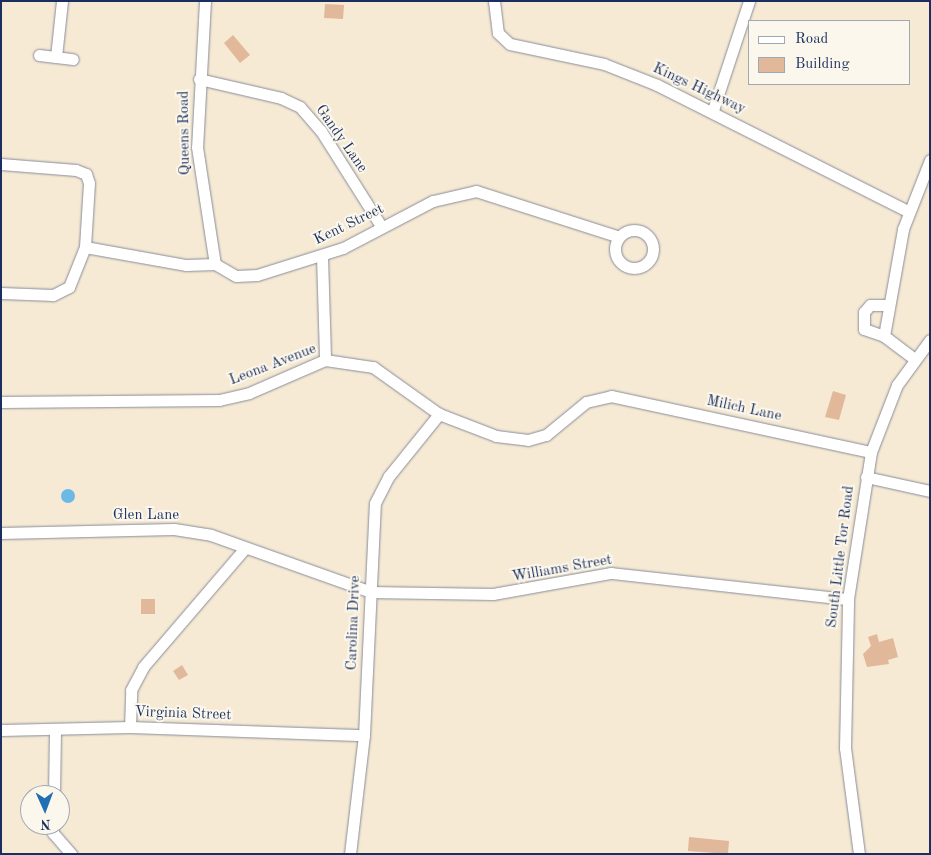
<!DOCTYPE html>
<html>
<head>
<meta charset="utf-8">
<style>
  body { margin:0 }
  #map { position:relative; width:931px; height:855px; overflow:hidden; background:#f6ead4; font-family:"Old Standard TT",serif }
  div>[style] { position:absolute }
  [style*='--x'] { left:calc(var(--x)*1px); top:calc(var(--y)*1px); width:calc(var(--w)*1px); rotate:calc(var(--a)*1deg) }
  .water>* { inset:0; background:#6bb9e5 }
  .round { border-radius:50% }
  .building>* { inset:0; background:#e2b89a }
  .roads { filter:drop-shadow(0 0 1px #888c99) drop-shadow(0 0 1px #888c99) }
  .minor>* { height:11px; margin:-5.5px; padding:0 5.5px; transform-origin:5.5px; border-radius:5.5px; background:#fff }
  .minor>.ring { margin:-5.5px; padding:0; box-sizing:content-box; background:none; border:11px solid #fff; border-radius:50% }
  span { translate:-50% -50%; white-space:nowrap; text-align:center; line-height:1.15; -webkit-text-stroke:4px #fbf7ec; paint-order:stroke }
  .street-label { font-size:15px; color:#1b2f5e }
  .frame { position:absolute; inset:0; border:2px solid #1b2f5e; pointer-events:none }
  .legend { position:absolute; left:748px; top:20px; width:162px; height:65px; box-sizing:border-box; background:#fbf7ec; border:1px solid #a1a7b3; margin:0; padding:6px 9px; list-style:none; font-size:15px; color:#1b2f5e }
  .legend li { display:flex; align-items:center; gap:10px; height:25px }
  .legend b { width:25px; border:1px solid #a1a7b3 }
  .north { position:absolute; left:20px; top:785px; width:50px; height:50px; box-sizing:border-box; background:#fbf7ec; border:1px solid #a1a7b3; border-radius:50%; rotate:178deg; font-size:14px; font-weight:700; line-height:20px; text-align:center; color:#1b2f5e }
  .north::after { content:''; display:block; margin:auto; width:18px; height:22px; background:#1f6fb2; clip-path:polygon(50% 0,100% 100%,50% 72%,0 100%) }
</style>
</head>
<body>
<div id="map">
  <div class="water">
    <i class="round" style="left:61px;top:489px;width:14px;height:14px"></i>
  </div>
  <div class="building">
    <i style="clip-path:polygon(325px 4px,344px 5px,343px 19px,324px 18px)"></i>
    <i style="clip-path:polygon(233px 35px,250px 55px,240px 63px,224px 43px)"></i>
    <i style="clip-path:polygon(833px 391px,846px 395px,839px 420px,825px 417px)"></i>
    <i style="clip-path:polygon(141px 599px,155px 599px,155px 614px,141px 614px)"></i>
    <i style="clip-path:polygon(877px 634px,879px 642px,893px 638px,898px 657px,888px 660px,889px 664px,867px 667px,863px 654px,871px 646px,868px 637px)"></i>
    <i style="clip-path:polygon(182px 665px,188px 675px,179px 680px,173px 671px)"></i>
    <i style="clip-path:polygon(689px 837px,729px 841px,728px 854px,688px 851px)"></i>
  </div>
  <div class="roads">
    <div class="minor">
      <i style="--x:205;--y:1;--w:146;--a:93.1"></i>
      <i style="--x:197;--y:147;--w:118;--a:81.3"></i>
      <i style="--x:494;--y:1;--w:32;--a:83"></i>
      <i style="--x:498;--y:33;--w:16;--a:43"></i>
      <i style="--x:510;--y:44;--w:96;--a:12"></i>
      <i style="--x:604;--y:64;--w:57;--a:21.6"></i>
      <i style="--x:657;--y:85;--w:281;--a:26.7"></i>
      <i style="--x:39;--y:55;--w:34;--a:7"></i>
      <i style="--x:56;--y:57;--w:56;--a:-83.9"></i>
      <i style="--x:199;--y:79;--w:84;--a:13"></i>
      <i style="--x:281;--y:98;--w:21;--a:25"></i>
      <i style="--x:300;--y:107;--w:32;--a:49"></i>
      <i style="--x:321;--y:131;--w:112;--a:57.7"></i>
      <i style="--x:713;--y:110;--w:115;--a:-71.7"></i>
      <i style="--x:1;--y:164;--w:75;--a:4.6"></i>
      <i style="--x:76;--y:170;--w:11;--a:22"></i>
      <i style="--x:86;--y:174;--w:9;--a:72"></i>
      <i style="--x:89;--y:183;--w:64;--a:93.6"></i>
      <i style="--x:85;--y:247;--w:43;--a:111.8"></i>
      <i style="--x:69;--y:287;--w:18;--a:153"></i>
      <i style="--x:53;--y:295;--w:52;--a:-177.8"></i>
      <i class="ring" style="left:615px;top:230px;width:27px;height:27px"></i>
      <i style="--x:85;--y:247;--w:103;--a:10.1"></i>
      <i style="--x:186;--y:265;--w:29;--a:-2"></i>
      <i style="--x:215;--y:264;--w:24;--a:30"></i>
      <i style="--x:236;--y:276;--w:21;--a:-3"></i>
      <i style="--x:257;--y:275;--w:90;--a:-17.4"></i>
      <i style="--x:343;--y:248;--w:102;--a:-27.6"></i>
      <i style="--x:433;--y:201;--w:44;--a:-13.1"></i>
      <i style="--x:476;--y:191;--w:150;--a:17.8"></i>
      <i style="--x:322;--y:256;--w:104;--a:88.3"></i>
      <i style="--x:886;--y:305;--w:16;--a:180"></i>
      <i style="--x:870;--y:305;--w:9;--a:131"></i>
      <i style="--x:864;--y:312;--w:17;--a:90"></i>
      <i style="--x:864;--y:329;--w:21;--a:19"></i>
      <i style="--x:884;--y:336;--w:38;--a:37"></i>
      <i style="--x:884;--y:336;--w:109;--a:-79.9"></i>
      <i style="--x:903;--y:229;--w:74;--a:-68.6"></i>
      <i style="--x:1;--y:402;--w:218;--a:-0.5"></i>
      <i style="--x:219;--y:400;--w:31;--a:-13"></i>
      <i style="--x:249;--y:393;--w:83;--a:-23.5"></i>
      <i style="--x:325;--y:360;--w:49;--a:8.3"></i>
      <i style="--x:373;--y:367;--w:81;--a:35.5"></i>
      <i style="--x:439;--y:414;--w:61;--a:21.1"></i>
      <i style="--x:496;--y:436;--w:32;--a:7"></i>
      <i style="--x:528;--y:440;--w:19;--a:-16"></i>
      <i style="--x:546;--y:435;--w:52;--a:-39.5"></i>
      <i style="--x:586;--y:402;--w:26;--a:-13"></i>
      <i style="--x:611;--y:396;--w:266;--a:12.2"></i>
      <i style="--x:866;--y:477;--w:66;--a:12.3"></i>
      <i style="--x:1;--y:533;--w:173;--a:-1.3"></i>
      <i style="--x:174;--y:529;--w:37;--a:9"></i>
      <i style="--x:211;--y:535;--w:170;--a:19.6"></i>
      <i style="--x:371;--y:592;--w:122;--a:0.9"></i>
      <i style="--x:493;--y:594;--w:120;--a:-10.1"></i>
      <i style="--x:611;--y:573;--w:238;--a:6.3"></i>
      <i style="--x:130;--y:727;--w:37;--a:-88"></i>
      <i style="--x:131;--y:690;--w:26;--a:-62"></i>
      <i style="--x:143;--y:667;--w:155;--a:-49.4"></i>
      <i style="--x:1;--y:730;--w:129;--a:-1.3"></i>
      <i style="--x:130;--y:727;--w:234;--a:2"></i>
      <i style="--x:54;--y:795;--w:65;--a:-89.1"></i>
      <i style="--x:53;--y:825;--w:8;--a:90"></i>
      <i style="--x:53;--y:833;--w:28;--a:49"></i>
      <i style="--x:350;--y:854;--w:120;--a:-83.3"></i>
      <i style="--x:364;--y:735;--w:232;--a:-87.3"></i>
      <i style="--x:375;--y:503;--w:30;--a:-63"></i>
      <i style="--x:389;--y:476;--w:80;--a:-51.1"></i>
      <i style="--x:859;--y:854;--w:107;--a:-97.5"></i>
      <i style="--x:845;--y:748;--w:149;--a:-88.8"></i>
      <i style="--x:848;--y:599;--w:149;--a:-81.1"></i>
      <i style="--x:871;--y:452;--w:72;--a:-68.8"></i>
      <i style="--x:897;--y:385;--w:56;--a:-53.7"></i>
    </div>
  </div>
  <div class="street-label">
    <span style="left:699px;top:89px;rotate:25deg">Kings Highway</span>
    <span style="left:185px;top:133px;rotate:-91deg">Queens Road</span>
    <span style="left:341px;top:139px;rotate:55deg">Gandy Lane</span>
    <span style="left:349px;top:225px;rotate:-26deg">Kent Street</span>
    <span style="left:273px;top:365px;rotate:-21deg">Leona Avenue</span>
    <span style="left:744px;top:409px;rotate:12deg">Milich Lane</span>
    <span style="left:146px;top:516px">Glen Lane</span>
    <span style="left:841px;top:557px;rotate:-83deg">South Little Tor Road</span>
    <span style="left:562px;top:569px;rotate:-10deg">Williams Street</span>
    <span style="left:354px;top:623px;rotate:-88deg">Carolina Drive</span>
    <span style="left:183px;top:714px;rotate:2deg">Virginia Street</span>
  </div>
  <div class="frame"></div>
  <ul class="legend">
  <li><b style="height:6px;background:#fff"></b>Road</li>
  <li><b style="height:14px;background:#e2b89a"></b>Building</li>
  </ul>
  <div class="north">N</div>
</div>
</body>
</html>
